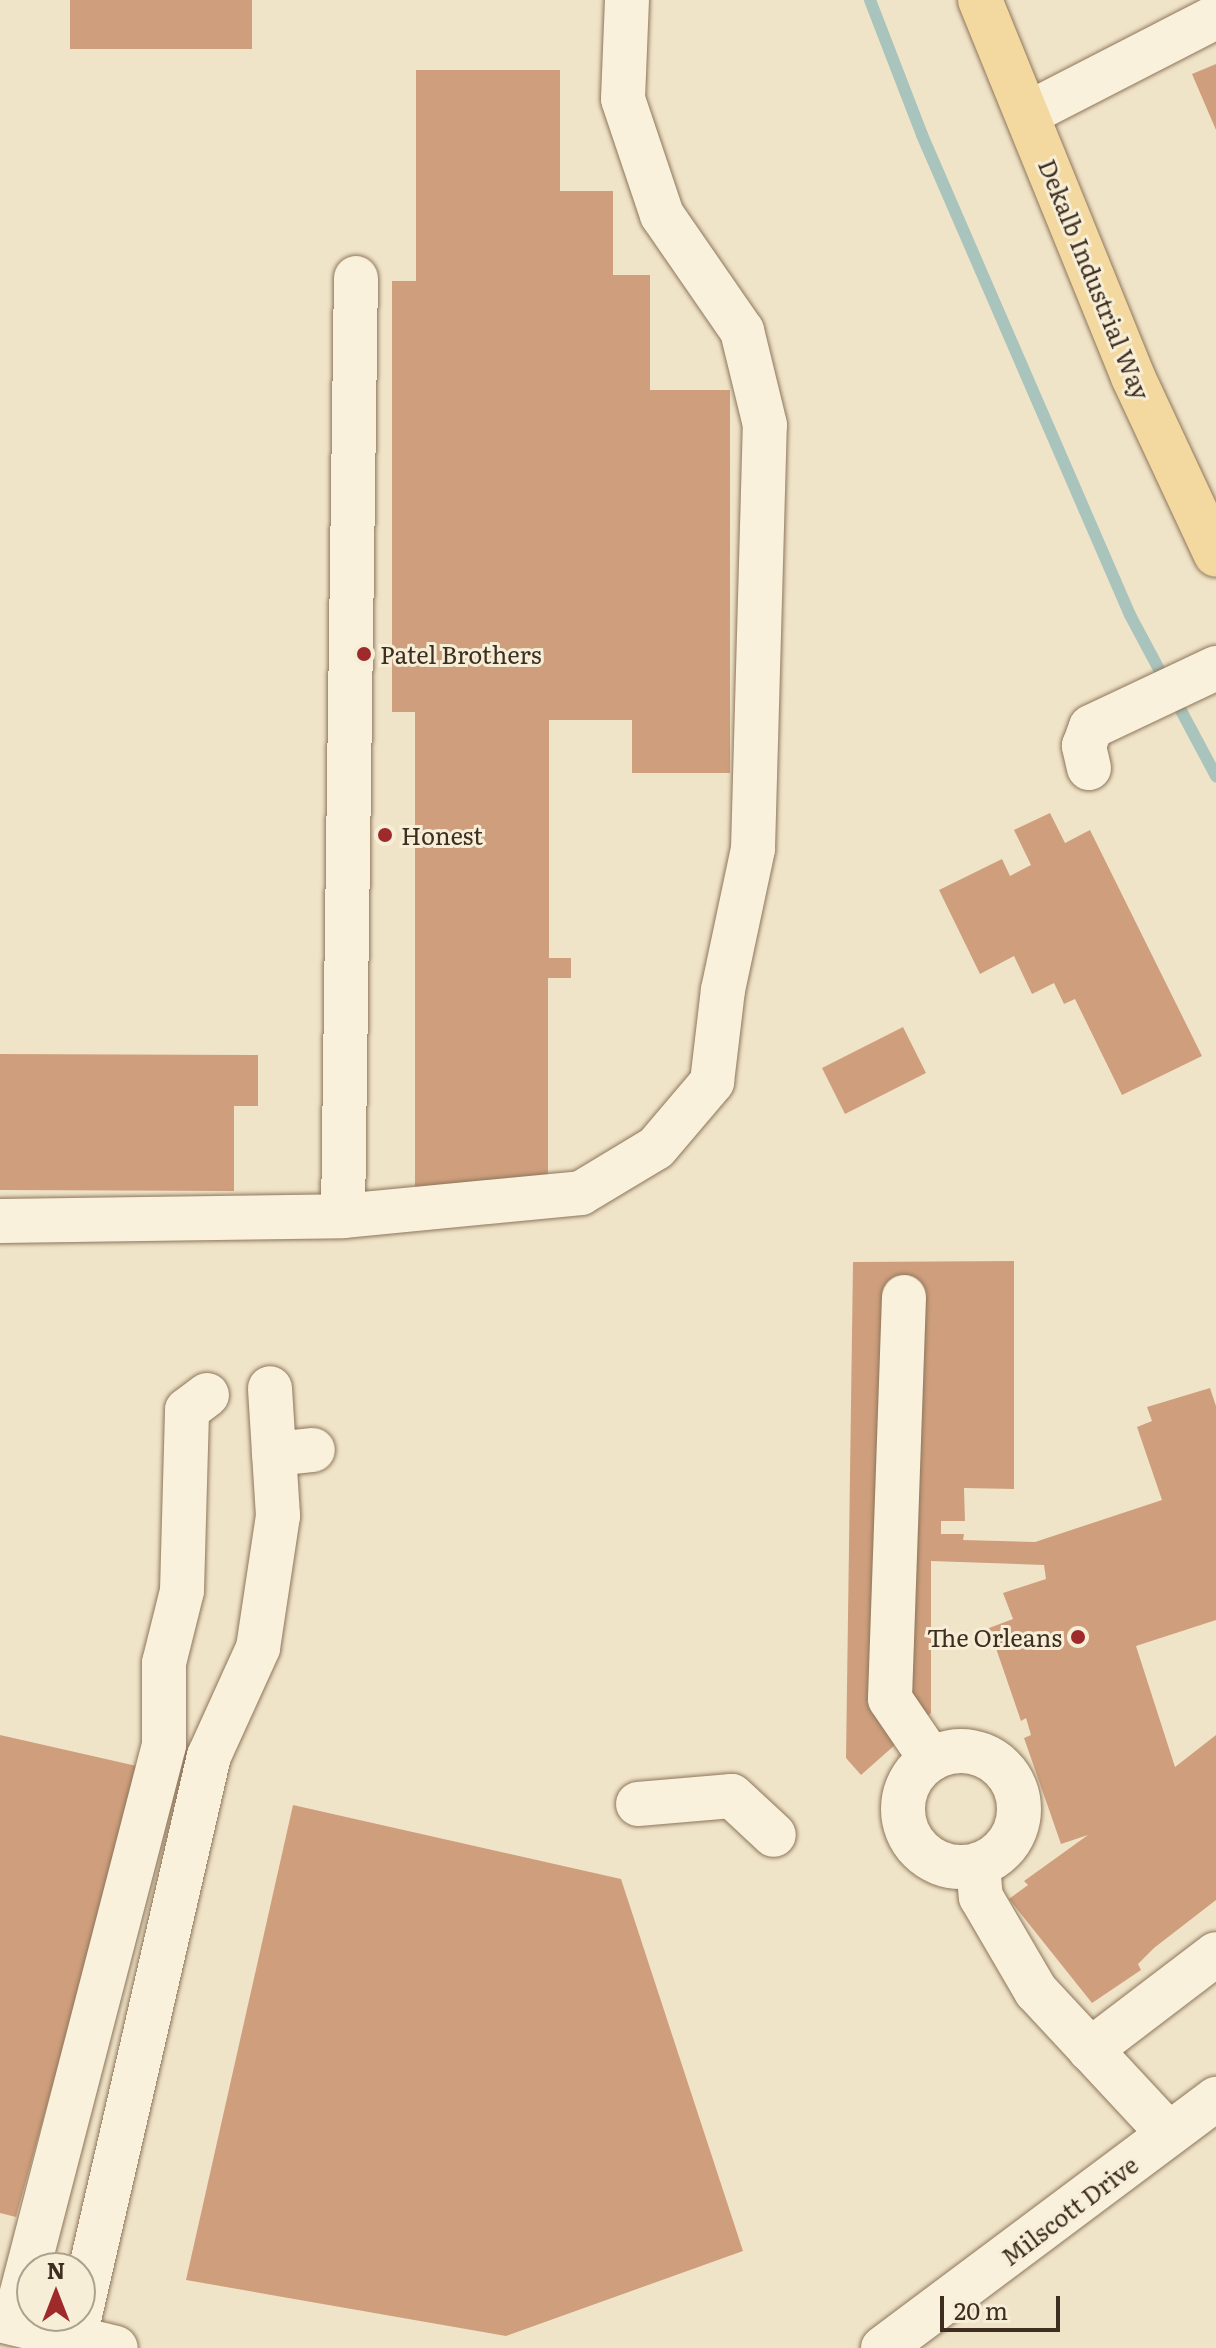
<!DOCTYPE html>
<html>
<head>
<meta charset="utf-8">
<style>
  body { margin:0 }
  #map { position:relative; width:1216px; height:2348px; overflow:hidden; background:#f0e4c8; font-family:Literata,serif }
  div>[style] { position:absolute }
  [style*='--x'] { left:calc(var(--x)*1px); top:calc(var(--y)*1px); width:calc(var(--w)*1px); rotate:calc(var(--a)*1deg) }
  .stream>* { height:12px; margin:-6px; padding:0 6px; transform-origin:6px; border-radius:6px; background:#a9c4bc }
  .building>* { inset:0; background:#cf9f7d }
  .roads { filter:drop-shadow(0 0 2px #8d765c) drop-shadow(0 0 2px #8d765c) }
  .minor>* { height:44px; margin:-22px; padding:0 22px; transform-origin:22px; border-radius:22px; background:#faf1dc }
  .minor>.ring { margin:-22px; padding:0; box-sizing:content-box; background:none; border:44px solid #faf1dc; border-radius:50% }
  .major>* { height:44px; margin:-22px; padding:0 22px; transform-origin:22px; border-radius:22px; background:#f3d9a0 }
  .dots>* { width:22px; height:22px; translate:-50% -50%; box-sizing:border-box; border:4px solid #f7eed8; border-radius:50% }
  span { translate:-50% -50%; white-space:nowrap; text-align:center; line-height:1.15; -webkit-text-stroke:6px #f7eed8; paint-order:stroke }
  .street-label { font-size:24px; color:#3d2e20 }
  .poi-label { font-size:24px; color:#3d2e20 }
  .left { translate:0 -50%; text-align:left }
  .right { translate:-100% -50%; text-align:right }
  .north { position:absolute; left:16px; top:2252px; width:80px; height:80px; box-sizing:border-box; background:#f7eed8; border:2px solid #ada18e; border-radius:50%; rotate:0deg; font-size:22px; font-weight:700; line-height:32px; text-align:center; color:#3d2e20 }
  .north::after { content:''; display:block; margin:auto; width:28px; height:36px; background:#9e2a2b; clip-path:polygon(50% 0,100% 100%,50% 72%,0 100%) }
  .scale { position:absolute; left:940px; top:2296px; width:120px; height:36px; box-sizing:border-box; border:4px solid #3d2e20; border-top:0; padding-left:10px; font-size:24px; line-height:28px; white-space:nowrap; color:#3d2e20; -webkit-text-stroke:6px #f7eed8; paint-order:stroke }
</style>
</head>
<body>
<div id="map">
  <div class="stream">
    <i style="--x:870;--y:0;--w:145;--a:68.9"></i>
    <i style="--x:922;--y:135;--w:523;--a:66.57"></i>
    <i style="--x:1130;--y:615;--w:183;--a:61.9"></i>
  </div>
  <div class="building">
    <i style="clip-path:polygon(70px 0,252px 0,252px 49px,70px 49px)"></i>
    <i style="clip-path:polygon(1216px 64px,1216px 130px,1192px 74px)"></i>
    <i style="clip-path:polygon(416px 70px,560px 70px,560px 191px,613px 191px,613px 275px,650px 275px,650px 390px,730px 390px,730px 773px,632px 773px,632px 720px,549px 720px,549px 958px,571px 958px,571px 978px,548px 978px,548px 1187px,415px 1187px,415px 712px,392px 712px,392px 281px,416px 281px)"></i>
    <i style="clip-path:polygon(1050px 813px,1065px 843px,1090px 830px,1202px 1056px,1122px 1095px,1075px 999px,1064px 1004px,1054px 983px,1032px 994px,1014px 956px,980px 974px,939px 890px,1002px 859px,1010px 876px,1031px 865px,1014px 830px)"></i>
    <i style="clip-path:polygon(903px 1027px,926px 1073px,845px 1114px,822px 1068px)"></i>
    <i style="clip-path:polygon(0 1054px,258px 1055px,258px 1106px,234px 1106px,234px 1191px,0 1190px)"></i>
    <i style="clip-path:polygon(1014px 1261px,1014px 1489px,964px 1488px,965px 1521px,941px 1521px,941px 1534px,964px 1534px,963px 1540px,1035px 1542px,1162px 1500px,1137px 1427px,1152px 1421px,1147px 1407px,1210px 1388px,1216px 1406px,1216px 1620px,1136px 1646px,1175px 1767px,1216px 1735px,1216px 1900px,1154px 1948px,1138px 1964px,1141px 1970px,1092px 2003px,1009px 1899px,1028px 1885px,1024px 1881px,1088px 1835px,1061px 1844px,1024px 1738px,1031px 1735px,1026px 1718px,1021px 1721px,989px 1628px,1013px 1619px,1003px 1593px,1046px 1579px,1044px 1565px,931px 1561px,931px 1713px,861px 1775px,846px 1758px,853px 1262px)"></i>
    <i style="clip-path:polygon(0 1735px,141px 1767px,16px 2217px,0 2213px)"></i>
    <i style="clip-path:polygon(293px 1805px,621px 1879px,743px 2251px,506px 2336px,186px 2280px)"></i>
  </div>
  <div class="roads">
    <div class="minor">
      <i style="--x:1029;--y:113;--w:210;--a:-27.2"></i>
      <i style="--x:1089;--y:768;--w:23;--a:-103"></i>
      <i style="--x:1084;--y:746;--w:20;--a:-70"></i>
      <i style="--x:1091;--y:727;--w:138;--a:-25.3"></i>
      <i style="--x:343;--y:1216;--w:938;--a:-89.21"></i>
      <i style="--x:0;--y:1221;--w:343;--a:-0.8"></i>
      <i style="--x:343;--y:1216;--w:239;--a:-5.5"></i>
      <i style="--x:581;--y:1193;--w:87;--a:-31"></i>
      <i style="--x:656;--y:1148;--w:87;--a:-49.7"></i>
      <i style="--x:712;--y:1082;--w:93;--a:-83.2"></i>
      <i style="--x:723;--y:990;--w:144;--a:-78"></i>
      <i style="--x:753;--y:849;--w:424;--a:-88.4"></i>
      <i style="--x:765;--y:425;--w:97;--a:-103.7"></i>
      <i style="--x:742;--y:331;--w:141;--a:-124.6"></i>
      <i style="--x:662;--y:215;--w:122;--a:-108.6"></i>
      <i style="--x:623;--y:99;--w:99;--a:-87.7"></i>
      <i style="--x:904;--y:1297;--w:402;--a:92"></i>
      <i style="--x:890;--y:1699;--w:73;--a:55.7"></i>
      <i style="--x:274;--y:1454;--w:39;--a:-6"></i>
      <i class="ring" style="left:903px;top:1751px;width:72px;height:72px"></i>
      <i style="--x:638;--y:1804;--w:94;--a:-4.9"></i>
      <i style="--x:732;--y:1796;--w:57;--a:42.9"></i>
      <i style="--x:978;--y:1865;--w:32;--a:85"></i>
      <i style="--x:981;--y:1897;--w:109;--a:59.7"></i>
      <i style="--x:1036;--y:1991;--w:195;--a:47.1"></i>
      <i style="--x:1090;--y:2050;--w:158;--a:-37.3"></i>
      <i style="--x:80;--y:2315;--w:574;--a:-77.01"></i>
      <i style="--x:209;--y:1756;--w:119;--a:-65.6"></i>
      <i style="--x:258;--y:1648;--w:134;--a:-81.4"></i>
      <i style="--x:278;--y:1516;--w:128;--a:-93.6"></i>
      <i style="--x:0;--y:2320;--w:119;--a:13.6"></i>
      <i style="--x:14;--y:2323;--w:597;--a:-75.45"></i>
      <i style="--x:164;--y:1745;--w:82;--a:-90"></i>
      <i style="--x:164;--y:1663;--w:74;--a:-76"></i>
      <i style="--x:182;--y:1591;--w:181;--a:-88.4"></i>
      <i style="--x:187;--y:1410;--w:25;--a:-37"></i>
      <i style="--x:883;--y:2348;--w:416;--a:-36.8"></i>
    </div>
    <div class="major">
      <i style="--x:980;--y:0;--w:407;--a:67.9"></i>
      <i style="--x:1133;--y:377;--w:196;--a:65"></i>
    </div>
  </div>
  <div class="dots">
    <i style="left:364px;top:654px;background:#9e2a2b"></i>
    <i style="left:385px;top:835px;background:#9e2a2b"></i>
    <i style="left:1078px;top:1637px;background:#9e2a2b"></i>
  </div>
  <div class="street-label">
    <span style="left:1095px;top:279px;rotate:68deg">Dekalb Industrial Way</span>
    <span style="left:1069px;top:2210px;rotate:-37deg">Milscott Drive</span>
  </div>
  <div class="poi-label">
    <span class="left" style="left:380px;top:654px">Patel Brothers</span>
    <span class="left" style="left:401px;top:835px">Honest</span>
    <span class="right" style="left:1062px;top:1637px">The Orleans</span>
  </div>
  <div class="north">N</div>
  <div class="scale">20 m</div>
</div>
</body>
</html>
